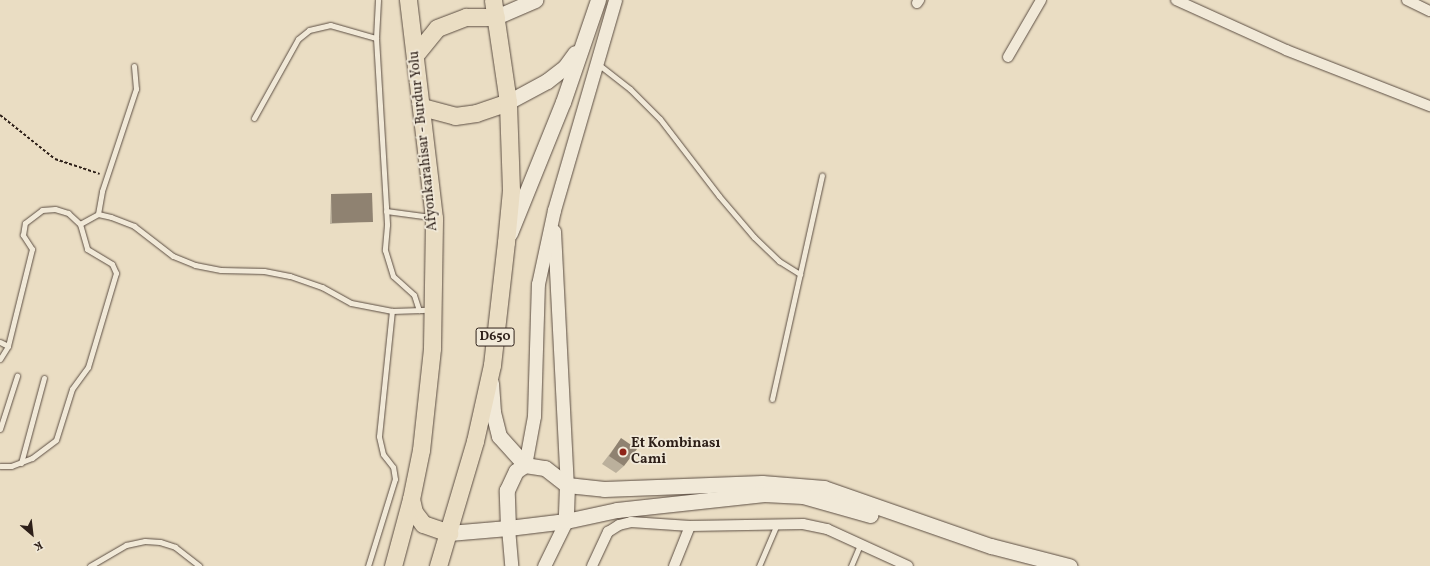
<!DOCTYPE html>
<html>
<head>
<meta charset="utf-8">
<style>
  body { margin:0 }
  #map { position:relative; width:1430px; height:566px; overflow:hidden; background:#eaddc3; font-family:Vollkorn,serif }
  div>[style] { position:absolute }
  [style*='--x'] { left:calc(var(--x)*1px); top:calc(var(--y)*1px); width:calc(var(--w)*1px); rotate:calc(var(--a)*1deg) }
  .shadow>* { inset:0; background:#0003 }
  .building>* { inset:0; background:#8f8271 }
  .path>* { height:2px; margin-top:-1px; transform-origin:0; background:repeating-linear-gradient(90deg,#2d1f18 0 3px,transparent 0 5px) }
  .roads { filter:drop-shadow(0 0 1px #5c4e43) drop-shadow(0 0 1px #5c4e43) }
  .service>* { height:5px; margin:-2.5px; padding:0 2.5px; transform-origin:2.5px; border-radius:2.5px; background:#f1e9d8 }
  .minor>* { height:10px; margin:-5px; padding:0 5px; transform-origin:5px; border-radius:5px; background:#f1e9d8 }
  .tertiary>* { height:13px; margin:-6.5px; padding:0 6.5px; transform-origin:6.5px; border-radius:6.5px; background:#f1e9d8 }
  .secondary>* { height:15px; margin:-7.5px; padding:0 7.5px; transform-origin:7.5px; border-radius:7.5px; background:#f1e9d8 }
  .trunk>* { height:17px; margin:-8.5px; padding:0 8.5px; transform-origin:8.5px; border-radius:8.5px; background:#eaddc3 }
  .dots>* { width:11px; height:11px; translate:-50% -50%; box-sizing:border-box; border:2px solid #f1e9d8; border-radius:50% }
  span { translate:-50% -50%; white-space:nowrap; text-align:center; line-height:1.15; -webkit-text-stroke:3.5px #f1e9d8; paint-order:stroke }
  .shield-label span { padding:1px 3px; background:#f1e9d8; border:1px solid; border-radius:3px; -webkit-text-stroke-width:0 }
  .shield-label { font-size:13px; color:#2d1f18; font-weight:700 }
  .street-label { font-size:14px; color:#2d1f18 }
  .poi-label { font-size:14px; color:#2d1f18; font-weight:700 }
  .left { translate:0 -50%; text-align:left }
  .north { position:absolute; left:12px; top:514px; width:40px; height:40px; -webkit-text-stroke:3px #f1e9d8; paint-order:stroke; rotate:152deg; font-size:11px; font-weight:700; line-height:16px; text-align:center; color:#2d1f18 }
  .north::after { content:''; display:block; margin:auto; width:14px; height:18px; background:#2d1f18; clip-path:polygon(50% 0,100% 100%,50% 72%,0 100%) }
</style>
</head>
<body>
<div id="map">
  <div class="shadow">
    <i style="clip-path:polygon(331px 195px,372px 221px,330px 224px)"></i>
    <i style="clip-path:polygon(621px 439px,624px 466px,616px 473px,602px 464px)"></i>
  </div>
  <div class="building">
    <i style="clip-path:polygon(372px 193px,373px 222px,332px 223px,331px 194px)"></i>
    <i style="clip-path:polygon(621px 438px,637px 449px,624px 466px,609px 456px)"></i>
  </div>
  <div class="path">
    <i style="--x:0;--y:115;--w:70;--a:38.7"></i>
    <i style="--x:55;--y:159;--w:47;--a:18.4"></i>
  </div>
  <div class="roads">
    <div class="service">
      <i style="--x:378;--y:0;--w:38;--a:93"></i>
      <i style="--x:376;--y:38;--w:187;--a:86.6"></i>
      <i style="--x:387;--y:225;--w:25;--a:95"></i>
      <i style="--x:385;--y:250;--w:27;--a:73"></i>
      <i style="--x:393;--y:276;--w:28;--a:42"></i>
      <i style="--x:414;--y:295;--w:16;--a:72"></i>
      <i style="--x:598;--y:64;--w:41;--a:38"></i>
      <i style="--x:630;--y:89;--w:42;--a:45"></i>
      <i style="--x:660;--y:119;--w:97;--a:52.5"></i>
      <i style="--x:719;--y:196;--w:54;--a:49.5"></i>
      <i style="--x:754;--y:237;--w:35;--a:44"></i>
      <i style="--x:779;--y:261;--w:25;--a:32"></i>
      <i style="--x:254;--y:118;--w:90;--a:-60.9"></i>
      <i style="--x:298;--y:39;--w:14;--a:-39"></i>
      <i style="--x:309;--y:30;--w:22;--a:-13"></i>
      <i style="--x:330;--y:25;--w:48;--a:15.8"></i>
      <i style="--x:386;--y:211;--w:45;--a:7.6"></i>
      <i style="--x:98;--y:214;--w:23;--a:-80"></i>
      <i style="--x:102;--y:191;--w:108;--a:-71.6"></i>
      <i style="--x:136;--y:89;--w:23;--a:-95"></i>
      <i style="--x:80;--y:224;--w:21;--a:-29"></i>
      <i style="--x:98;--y:214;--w:13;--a:13"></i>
      <i style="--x:111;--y:217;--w:25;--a:21"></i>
      <i style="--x:134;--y:226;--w:49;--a:37.6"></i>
      <i style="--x:173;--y:256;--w:24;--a:22"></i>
      <i style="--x:195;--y:265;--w:26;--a:11"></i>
      <i style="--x:221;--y:270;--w:43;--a:1.3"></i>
      <i style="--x:264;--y:271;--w:26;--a:11"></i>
      <i style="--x:290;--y:276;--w:34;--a:19"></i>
      <i style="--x:322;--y:287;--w:33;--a:29"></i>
      <i style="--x:351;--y:303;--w:42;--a:11"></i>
      <i style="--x:392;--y:311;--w:37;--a:-2"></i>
      <i style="--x:0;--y:342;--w:9;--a:27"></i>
      <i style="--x:0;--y:359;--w:15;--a:-58"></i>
      <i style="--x:8;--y:346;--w:100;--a:-76.1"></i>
      <i style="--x:32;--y:249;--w:17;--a:-123"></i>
      <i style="--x:23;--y:235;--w:12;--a:-81"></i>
      <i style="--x:25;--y:223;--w:21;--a:-37"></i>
      <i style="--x:42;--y:210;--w:13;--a:-4"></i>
      <i style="--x:55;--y:209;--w:14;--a:17"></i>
      <i style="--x:68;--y:213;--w:16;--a:43"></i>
      <i style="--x:80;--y:224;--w:26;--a:74"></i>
      <i style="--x:87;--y:249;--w:29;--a:31"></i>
      <i style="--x:112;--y:264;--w:10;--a:66"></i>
      <i style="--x:116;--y:273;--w:98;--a:106.6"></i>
      <i style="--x:88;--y:367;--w:27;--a:126"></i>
      <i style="--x:72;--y:389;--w:53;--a:107.4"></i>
      <i style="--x:56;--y:440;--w:30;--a:143"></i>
      <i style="--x:32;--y:458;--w:22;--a:159"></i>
      <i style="--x:11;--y:466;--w:11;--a:180"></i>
      <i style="--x:772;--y:399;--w:229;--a:-77.4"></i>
      <i style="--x:0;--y:429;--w:56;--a:-72.2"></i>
      <i style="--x:21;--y:463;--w:88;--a:-74.9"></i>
      <i style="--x:90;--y:566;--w:42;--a:-30.3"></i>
      <i style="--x:126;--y:545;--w:19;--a:-12"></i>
      <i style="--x:145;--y:541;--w:15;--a:4"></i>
      <i style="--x:160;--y:542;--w:16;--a:18"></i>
      <i style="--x:175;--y:547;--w:31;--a:38"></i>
      <i style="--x:368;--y:566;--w:91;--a:-72.8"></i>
      <i style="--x:395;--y:479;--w:12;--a:-99"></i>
      <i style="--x:393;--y:467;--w:16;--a:-128"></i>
      <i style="--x:383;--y:454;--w:18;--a:-103"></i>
      <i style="--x:379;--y:436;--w:126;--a:-84.1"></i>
      <i style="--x:759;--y:566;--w:46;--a:-66.8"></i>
      <i style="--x:851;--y:566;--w:23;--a:-67"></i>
    </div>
    <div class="minor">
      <i style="--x:1176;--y:0;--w:121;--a:24.4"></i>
      <i style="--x:1286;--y:50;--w:155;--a:21.3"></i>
      <i style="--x:1407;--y:0;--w:25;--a:26"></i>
      <i style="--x:917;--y:3;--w:4;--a:-56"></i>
      <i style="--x:1008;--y:57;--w:66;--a:-59.9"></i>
      <i style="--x:592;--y:566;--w:38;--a:-65"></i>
      <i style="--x:608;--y:532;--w:13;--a:-32"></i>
      <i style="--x:619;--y:525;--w:12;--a:-14"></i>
      <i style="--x:631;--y:522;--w:59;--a:3.9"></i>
      <i style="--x:690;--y:526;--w:113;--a:-1"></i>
      <i style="--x:803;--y:524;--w:25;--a:12"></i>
      <i style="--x:827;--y:529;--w:89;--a:24.6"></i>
      <i style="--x:674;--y:566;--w:43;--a:-68.2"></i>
    </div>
    <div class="tertiary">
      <i style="--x:554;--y:231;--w:254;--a:87.1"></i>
      <i style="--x:525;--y:465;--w:50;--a:-79.6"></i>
      <i style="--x:534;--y:416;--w:132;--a:-88.3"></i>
      <i style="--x:538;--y:284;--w:76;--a:-77.8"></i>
      <i style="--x:554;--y:210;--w:219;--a:-73.8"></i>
      <i style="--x:508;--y:528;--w:38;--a:85"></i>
      <i style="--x:544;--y:566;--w:50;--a:-63.9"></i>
    </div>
    <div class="secondary">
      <i style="--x:496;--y:17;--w:43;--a:-23.6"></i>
      <i style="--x:508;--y:102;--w:44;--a:-28.3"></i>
      <i style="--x:547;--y:81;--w:23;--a:-38"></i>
      <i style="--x:565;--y:67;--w:17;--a:-54"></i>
      <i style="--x:510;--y:233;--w:141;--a:-68"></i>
      <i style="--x:563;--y:102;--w:108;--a:-71.1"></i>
      <i style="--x:491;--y:383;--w:29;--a:86"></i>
      <i style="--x:493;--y:412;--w:25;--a:76"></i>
      <i style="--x:499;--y:436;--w:39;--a:48"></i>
      <i style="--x:525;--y:465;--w:20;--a:9"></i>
      <i style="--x:545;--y:468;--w:28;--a:38"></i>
      <i style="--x:567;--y:485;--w:36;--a:92"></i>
      <i style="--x:566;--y:521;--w:58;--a:173.1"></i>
      <i style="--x:508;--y:528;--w:38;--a:-92"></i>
      <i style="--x:507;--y:490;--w:21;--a:-65"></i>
      <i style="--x:516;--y:471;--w:11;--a:-34"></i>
      <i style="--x:567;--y:485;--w:37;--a:6"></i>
      <i style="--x:604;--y:489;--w:158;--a:-2.2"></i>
      <i style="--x:762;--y:483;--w:62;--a:4.6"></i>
      <i style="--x:824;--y:488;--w:177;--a:19.2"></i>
      <i style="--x:991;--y:546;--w:81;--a:14.4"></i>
      <i style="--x:566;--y:521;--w:52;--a:-12.2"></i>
      <i style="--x:617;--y:510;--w:148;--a:-6.2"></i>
      <i style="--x:764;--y:494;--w:39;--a:3"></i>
      <i style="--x:803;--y:496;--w:70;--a:15.8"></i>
      <i style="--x:449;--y:533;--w:59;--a:-4.8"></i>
    </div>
    <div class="trunk">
      <i style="--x:416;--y:54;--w:33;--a:-51"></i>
      <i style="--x:437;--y:28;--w:31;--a:-21"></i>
      <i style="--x:466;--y:17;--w:30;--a:0"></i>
      <i style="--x:422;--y:107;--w:34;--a:15"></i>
      <i style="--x:455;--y:116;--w:21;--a:-8"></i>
      <i style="--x:476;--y:113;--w:34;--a:-19"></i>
      <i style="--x:411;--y:499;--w:13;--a:77"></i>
      <i style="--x:414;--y:512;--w:15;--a:53"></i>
      <i style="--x:423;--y:524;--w:28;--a:19"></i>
      <i style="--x:393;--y:566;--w:69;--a:-75"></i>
      <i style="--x:411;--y:499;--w:50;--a:-78.5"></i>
      <i style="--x:421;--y:450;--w:103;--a:-83.8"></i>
      <i style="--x:432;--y:348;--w:130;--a:-89.1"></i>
      <i style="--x:434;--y:218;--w:220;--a:-96.8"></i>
      <i style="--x:438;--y:566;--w:130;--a:-73.5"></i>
      <i style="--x:475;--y:441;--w:78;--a:-77.4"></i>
      <i style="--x:492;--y:365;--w:124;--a:-83.5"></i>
      <i style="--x:506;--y:242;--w:52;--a:-84.5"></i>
      <i style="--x:511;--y:190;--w:88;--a:-92"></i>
      <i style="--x:508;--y:102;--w:103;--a:-98.4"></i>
    </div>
  </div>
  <div class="dots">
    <i style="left:623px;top:452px;background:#8f2418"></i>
  </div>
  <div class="shield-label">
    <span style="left:495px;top:337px">D650</span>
  </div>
  <div class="street-label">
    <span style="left:424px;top:141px;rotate:-96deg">Afyonkarahisar - Burdur Yolu</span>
  </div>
  <div class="poi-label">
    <span class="left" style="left:631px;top:452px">Et Kombinası<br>Cami</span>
  </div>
  <div class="north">K</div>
</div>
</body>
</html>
